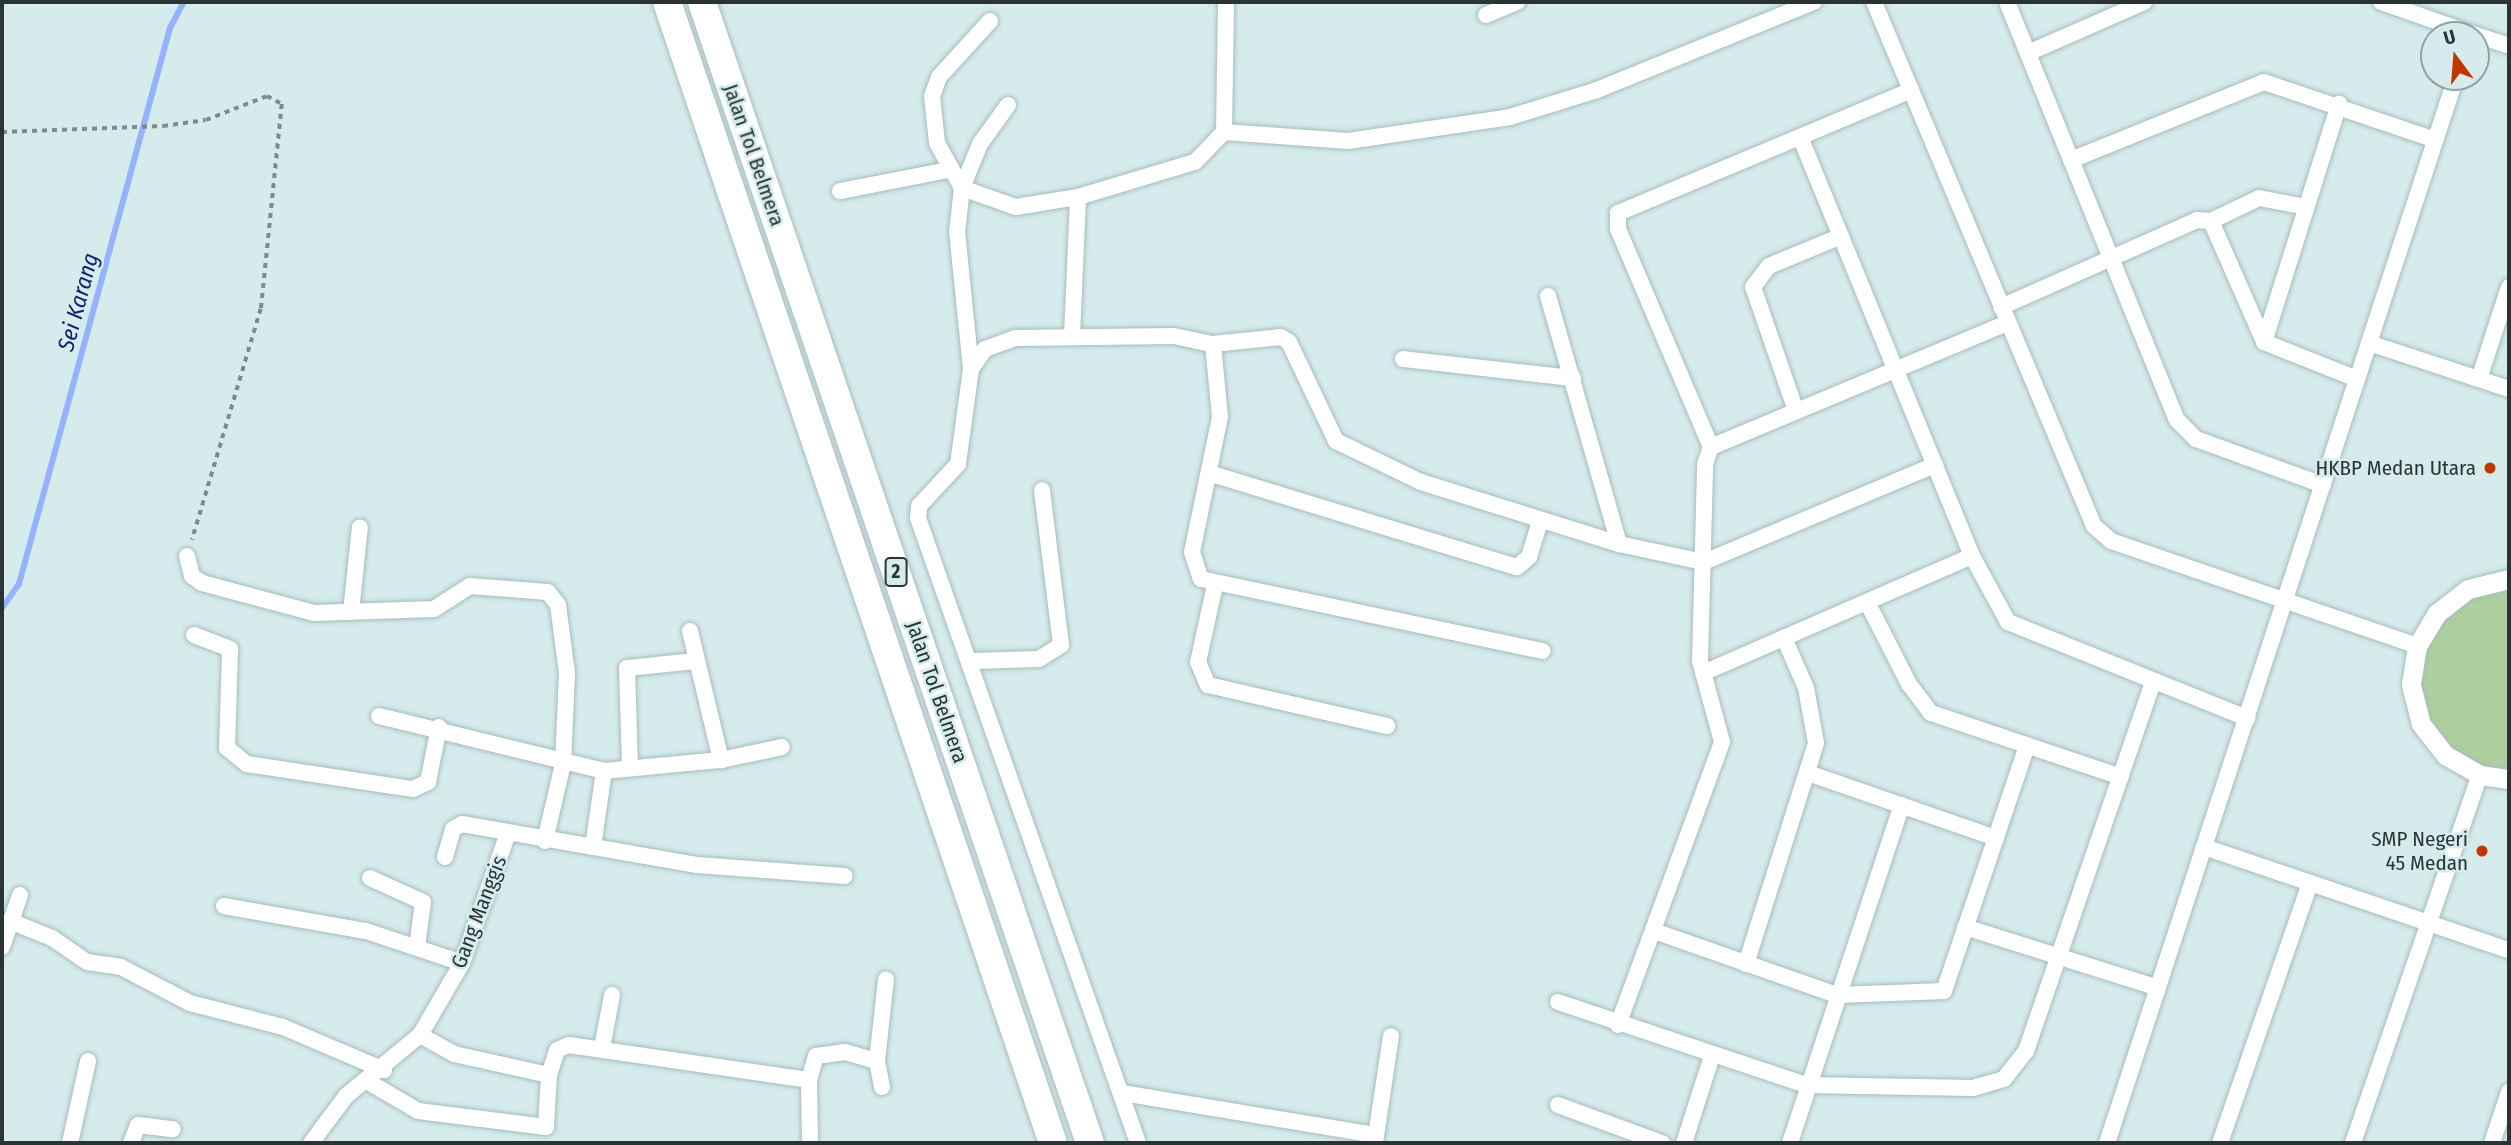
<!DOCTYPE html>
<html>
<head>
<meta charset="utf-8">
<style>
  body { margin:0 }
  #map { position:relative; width:2511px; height:1145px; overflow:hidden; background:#d5ebec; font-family:"Fira Sans Condensed",sans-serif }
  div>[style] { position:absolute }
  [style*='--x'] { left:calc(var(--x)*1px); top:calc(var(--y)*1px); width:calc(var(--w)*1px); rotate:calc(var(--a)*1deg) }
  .green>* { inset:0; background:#adcf9d }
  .stream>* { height:6px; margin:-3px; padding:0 3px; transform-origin:3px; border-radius:3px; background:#95b2fc }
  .path>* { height:3.5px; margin-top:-1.75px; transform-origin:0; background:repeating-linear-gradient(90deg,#7c8b8c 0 5px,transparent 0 10px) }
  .roads { filter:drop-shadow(0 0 2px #a7bcbe) drop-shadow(0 0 2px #a7bcbe) }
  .minor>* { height:16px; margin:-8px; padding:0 8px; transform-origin:8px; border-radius:8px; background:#fff }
  .tertiary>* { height:19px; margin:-9.5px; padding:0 9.5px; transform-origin:9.5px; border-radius:9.5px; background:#fff }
  .motorway>* { height:28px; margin:-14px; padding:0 14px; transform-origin:14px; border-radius:14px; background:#fff }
  .dots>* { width:19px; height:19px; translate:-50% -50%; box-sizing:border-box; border:4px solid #d5ebec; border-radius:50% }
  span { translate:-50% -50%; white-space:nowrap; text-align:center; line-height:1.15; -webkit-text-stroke:5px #d5ebec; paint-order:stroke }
  .shield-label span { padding:2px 5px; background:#d5ebec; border:2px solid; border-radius:5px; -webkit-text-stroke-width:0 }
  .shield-label { font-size:19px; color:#2b3435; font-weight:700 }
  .street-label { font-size:21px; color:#2b3435 }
  .poi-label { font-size:21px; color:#2b3435 }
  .right { translate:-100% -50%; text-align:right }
  .water-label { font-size:23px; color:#112172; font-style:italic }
  .frame { position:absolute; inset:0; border:4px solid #2b3435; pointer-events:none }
  .north { position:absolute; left:2420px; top:21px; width:70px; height:70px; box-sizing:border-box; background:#d5ebec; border:2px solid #91a2a3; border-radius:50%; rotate:344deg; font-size:19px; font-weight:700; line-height:28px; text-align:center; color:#2b3435 }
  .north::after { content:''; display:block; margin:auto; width:24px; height:32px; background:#c03800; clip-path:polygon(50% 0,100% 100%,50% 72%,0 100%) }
</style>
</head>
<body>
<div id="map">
  <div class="green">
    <i style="clip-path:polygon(2509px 579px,2509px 779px,2480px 775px,2421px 724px,2417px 646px,2437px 613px)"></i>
  </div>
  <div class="stream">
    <i style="--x:2;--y:608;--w:29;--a:-55"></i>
    <i style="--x:19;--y:584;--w:576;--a:-74.81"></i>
    <i style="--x:170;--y:28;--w:30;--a:-62"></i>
  </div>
  <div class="path">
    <i style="--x:2;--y:132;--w:161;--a:-2.1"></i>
    <i style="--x:163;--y:126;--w:43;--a:-7.9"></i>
    <i style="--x:206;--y:120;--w:66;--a:-21.5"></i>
    <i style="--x:267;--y:96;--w:17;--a:28"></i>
    <i style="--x:282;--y:104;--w:206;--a:95.8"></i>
    <i style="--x:261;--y:309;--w:241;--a:106.6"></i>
  </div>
  <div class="roads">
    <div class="minor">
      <i style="--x:1874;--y:2;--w:568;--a:67.23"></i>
      <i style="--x:2094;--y:526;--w:23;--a:41"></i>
      <i style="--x:2111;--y:541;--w:324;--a:18.9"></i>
      <i style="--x:2007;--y:2;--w:451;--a:67.9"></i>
      <i style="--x:2177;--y:420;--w:27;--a:45"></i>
      <i style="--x:2196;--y:439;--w:135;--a:19.9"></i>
      <i style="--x:2381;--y:2;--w:100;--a:19.3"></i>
      <i style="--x:1486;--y:15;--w:34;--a:-23"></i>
      <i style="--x:990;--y:21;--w:76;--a:132.3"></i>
      <i style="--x:939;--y:77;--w:20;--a:110"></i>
      <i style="--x:932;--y:96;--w:47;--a:83.9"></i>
      <i style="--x:937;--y:143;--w:51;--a:60.9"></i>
      <i style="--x:962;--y:188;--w:57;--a:19.4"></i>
      <i style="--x:1016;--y:207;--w:63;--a:-9.2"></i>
      <i style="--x:1078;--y:197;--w:122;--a:-16.7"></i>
      <i style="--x:1195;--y:162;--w:42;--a:-46"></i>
      <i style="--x:1224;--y:132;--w:130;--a:-89.1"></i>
      <i style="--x:2476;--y:35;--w:35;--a:18"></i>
      <i style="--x:2028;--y:53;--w:127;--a:-23.7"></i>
      <i style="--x:1224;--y:132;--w:124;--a:4.2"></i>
      <i style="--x:1348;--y:141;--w:164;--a:-8.4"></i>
      <i style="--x:1510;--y:117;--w:91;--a:-17.2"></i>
      <i style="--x:1597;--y:90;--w:234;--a:-22.1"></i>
      <i style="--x:1801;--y:139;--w:451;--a:67.7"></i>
      <i style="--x:1972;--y:556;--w:75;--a:61.4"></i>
      <i style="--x:2008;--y:622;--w:258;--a:21.9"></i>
      <i style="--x:2071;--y:160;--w:208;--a:-22"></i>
      <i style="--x:2264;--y:82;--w:181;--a:18.7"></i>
      <i style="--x:840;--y:191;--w:110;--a:-11"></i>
      <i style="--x:2211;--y:221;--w:53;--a:-25.6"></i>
      <i style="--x:2259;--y:198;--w:48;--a:10.8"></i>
      <i style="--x:1548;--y:296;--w:258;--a:74"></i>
      <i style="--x:2001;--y:307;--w:214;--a:-23.9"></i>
      <i style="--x:2197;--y:220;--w:14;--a:4"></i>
      <i style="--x:2211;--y:221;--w:132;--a:66.3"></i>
      <i style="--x:2264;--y:342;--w:100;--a:21.7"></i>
      <i style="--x:1072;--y:336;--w:139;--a:-87.5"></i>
      <i style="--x:2264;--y:342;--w:250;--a:-72.5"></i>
      <i style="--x:2369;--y:343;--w:147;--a:18.2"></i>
      <i style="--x:1213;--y:344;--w:73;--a:84.5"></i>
      <i style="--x:1220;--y:417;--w:138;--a:101.7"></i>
      <i style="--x:1192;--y:552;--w:28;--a:72"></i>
      <i style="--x:1201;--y:579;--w:349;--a:11.9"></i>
      <i style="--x:1403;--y:359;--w:171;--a:6.4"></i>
      <i style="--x:971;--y:369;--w:138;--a:-95.8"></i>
      <i style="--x:957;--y:232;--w:44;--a:-83.5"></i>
      <i style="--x:962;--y:188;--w:48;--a:-67.8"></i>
      <i style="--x:980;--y:144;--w:48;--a:-54.3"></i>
      <i style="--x:2479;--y:379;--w:97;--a:-71.9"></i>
      <i style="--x:1795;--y:408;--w:128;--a:-109.1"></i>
      <i style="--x:1753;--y:287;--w:26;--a:-53"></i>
      <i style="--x:1769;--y:266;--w:78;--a:-22.6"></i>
      <i style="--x:1711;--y:447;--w:322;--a:-22.7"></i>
      <i style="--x:1212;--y:474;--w:319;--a:17"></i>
      <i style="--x:1517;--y:567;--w:16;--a:-40"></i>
      <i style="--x:1529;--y:557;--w:38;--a:-73"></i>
      <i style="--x:187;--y:556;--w:21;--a:76"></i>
      <i style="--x:192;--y:576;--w:12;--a:35"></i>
      <i style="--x:202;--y:583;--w:116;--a:15"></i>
      <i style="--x:314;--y:613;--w:120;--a:-1.9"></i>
      <i style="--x:434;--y:609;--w:43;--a:-32.6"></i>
      <i style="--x:470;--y:586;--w:78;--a:4.4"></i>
      <i style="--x:548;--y:592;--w:16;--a:52"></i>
      <i style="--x:558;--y:605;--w:69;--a:82.5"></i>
      <i style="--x:567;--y:673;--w:91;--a:92.5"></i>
      <i style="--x:563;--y:764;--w:79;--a:103.2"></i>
      <i style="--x:1215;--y:585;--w:79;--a:102.4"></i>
      <i style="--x:1198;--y:662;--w:25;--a:67"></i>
      <i style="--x:1208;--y:685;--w:184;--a:12.9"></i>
      <i style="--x:1867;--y:602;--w:92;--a:62.9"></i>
      <i style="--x:1909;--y:684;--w:36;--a:53"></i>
      <i style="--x:1931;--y:713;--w:200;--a:18.6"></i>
      <i style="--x:351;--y:612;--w:85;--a:-84"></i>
      <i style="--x:690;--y:631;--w:133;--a:76.5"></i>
      <i style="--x:194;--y:635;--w:39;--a:21"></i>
      <i style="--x:230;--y:649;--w:99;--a:91.7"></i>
      <i style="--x:227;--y:748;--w:26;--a:39"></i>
      <i style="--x:247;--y:764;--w:168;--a:8.6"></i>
      <i style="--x:413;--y:789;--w:17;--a:-25"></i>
      <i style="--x:428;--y:782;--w:56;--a:-78.7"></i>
      <i style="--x:973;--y:661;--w:66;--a:-1.7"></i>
      <i style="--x:1039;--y:659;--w:26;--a:-32"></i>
      <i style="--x:1061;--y:645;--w:156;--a:-97"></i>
      <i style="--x:1703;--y:673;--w:293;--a:-23.5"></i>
      <i style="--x:379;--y:716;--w:232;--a:13.7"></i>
      <i style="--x:604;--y:771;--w:118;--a:-5.4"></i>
      <i style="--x:721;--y:760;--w:62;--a:-12"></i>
      <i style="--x:630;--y:768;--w:100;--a:-91.7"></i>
      <i style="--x:627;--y:668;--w:69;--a:-5.8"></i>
      <i style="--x:1808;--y:773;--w:199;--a:19.1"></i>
      <i style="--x:593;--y:847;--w:77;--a:-81.8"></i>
      <i style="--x:2204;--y:847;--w:322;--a:18.7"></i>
      <i style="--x:445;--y:857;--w:29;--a:-74"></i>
      <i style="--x:453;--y:829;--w:10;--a:-29"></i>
      <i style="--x:462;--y:824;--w:239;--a:9.9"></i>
      <i style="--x:697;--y:865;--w:148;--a:4.3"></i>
      <i style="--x:370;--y:878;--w:58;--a:24.4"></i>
      <i style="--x:423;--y:902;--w:45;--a:97.6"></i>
      <i style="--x:224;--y:906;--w:144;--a:10"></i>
      <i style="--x:366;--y:931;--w:101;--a:18.4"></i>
      <i style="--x:10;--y:921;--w:45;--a:22"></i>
      <i style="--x:52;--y:938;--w:42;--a:34.4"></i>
      <i style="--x:87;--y:962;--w:34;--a:8"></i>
      <i style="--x:121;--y:967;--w:78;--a:27.6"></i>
      <i style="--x:190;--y:1003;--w:96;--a:14.5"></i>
      <i style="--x:283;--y:1027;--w:110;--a:23.1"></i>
      <i style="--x:1965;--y:927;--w:202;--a:17.5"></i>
      <i style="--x:1654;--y:931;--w:194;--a:19.3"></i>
      <i style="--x:1837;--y:995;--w:107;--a:-2.1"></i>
      <i style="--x:1944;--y:991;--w:259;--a:-71.3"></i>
      <i style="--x:2;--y:947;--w:55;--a:-70.9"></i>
      <i style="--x:1746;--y:964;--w:232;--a:-72.4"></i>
      <i style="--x:1816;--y:743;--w:56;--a:-100.3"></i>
      <i style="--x:1806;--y:688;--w:55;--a:-113.7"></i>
      <i style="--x:1558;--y:1002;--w:262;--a:18.5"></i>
      <i style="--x:1806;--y:1085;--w:167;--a:1"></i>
      <i style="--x:1973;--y:1088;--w:32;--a:-16"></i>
      <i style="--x:2004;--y:1079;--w:36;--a:-52"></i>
      <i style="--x:2026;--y:1051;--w:390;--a:-71"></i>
      <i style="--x:1618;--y:1025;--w:302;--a:-69.8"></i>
      <i style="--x:1722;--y:742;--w:84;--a:-105.2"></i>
      <i style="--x:1700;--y:661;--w:197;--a:-88.5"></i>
      <i style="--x:1705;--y:464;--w:18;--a:-71"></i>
      <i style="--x:1711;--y:447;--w:237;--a:-113.1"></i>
      <i style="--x:1618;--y:229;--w:16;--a:-90"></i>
      <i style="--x:1618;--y:213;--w:316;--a:-22.7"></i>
      <i style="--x:420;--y:1035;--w:39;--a:29"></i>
      <i style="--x:454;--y:1054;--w:97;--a:12.5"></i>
      <i style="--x:549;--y:1075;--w:26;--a:-72"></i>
      <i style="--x:557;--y:1050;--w:13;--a:-23"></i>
      <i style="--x:569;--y:1045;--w:243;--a:8.3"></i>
      <i style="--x:602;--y:1048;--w:54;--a:-79.3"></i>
      <i style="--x:367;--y:1081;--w:59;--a:30.5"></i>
      <i style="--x:418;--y:1111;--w:129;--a:7.1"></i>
      <i style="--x:546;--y:1127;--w:52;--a:-86.7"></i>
      <i style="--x:882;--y:1087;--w:26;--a:-101"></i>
      <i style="--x:877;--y:1061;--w:82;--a:-83.7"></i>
      <i style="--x:1122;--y:1093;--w:257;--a:9.4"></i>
      <i style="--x:1558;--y:1105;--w:111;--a:20.1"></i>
      <i style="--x:70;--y:1143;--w:84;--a:-77.6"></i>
      <i style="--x:131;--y:1143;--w:19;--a:-69"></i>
      <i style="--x:138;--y:1125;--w:35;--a:7"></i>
      <i style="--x:311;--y:1143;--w:59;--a:-53.3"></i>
      <i style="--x:346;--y:1096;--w:96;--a:-39.5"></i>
      <i style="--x:420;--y:1035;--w:83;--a:-59.7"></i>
      <i style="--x:462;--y:963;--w:135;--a:-70.5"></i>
      <i style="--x:810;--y:1143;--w:63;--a:-90.9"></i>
      <i style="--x:809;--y:1080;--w:25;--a:-74"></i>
      <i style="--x:816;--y:1056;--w:29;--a:-8"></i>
      <i style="--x:845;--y:1052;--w:33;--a:16"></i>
      <i style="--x:1138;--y:1143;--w:663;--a:-109.39"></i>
      <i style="--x:918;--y:518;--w:12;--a:-85"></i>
      <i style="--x:919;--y:506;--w:57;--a:-47.1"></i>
      <i style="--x:958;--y:464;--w:96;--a:-82.2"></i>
      <i style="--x:971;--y:369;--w:24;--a:-55"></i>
      <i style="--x:985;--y:349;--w:33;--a:-20"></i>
      <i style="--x:1016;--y:338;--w:158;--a:-0.7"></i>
      <i style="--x:1174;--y:336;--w:40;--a:12"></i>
      <i style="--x:1213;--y:344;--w:68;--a:-5.9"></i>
      <i style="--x:1281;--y:337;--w:9;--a:32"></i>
      <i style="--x:1289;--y:342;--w:110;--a:64.6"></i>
      <i style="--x:1336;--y:441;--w:94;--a:25.8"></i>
      <i style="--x:1421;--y:482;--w:207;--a:17.4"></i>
      <i style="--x:1619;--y:544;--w:87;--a:12"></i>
      <i style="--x:1704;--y:562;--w:251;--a:-22.8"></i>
      <i style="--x:1375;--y:1143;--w:108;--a:-81.5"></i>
      <i style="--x:1684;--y:1143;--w:91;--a:-72.2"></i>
      <i style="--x:1790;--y:1143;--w:356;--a:-71.7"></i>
      <i style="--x:2107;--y:1143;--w:1122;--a:-71.87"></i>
      <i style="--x:2220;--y:1143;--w:275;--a:-70.9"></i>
      <i style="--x:2353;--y:1143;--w:389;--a:-71"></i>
      <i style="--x:2492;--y:1143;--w:54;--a:-71.6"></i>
    </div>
    <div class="tertiary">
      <i style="--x:2509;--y:579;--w:42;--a:166.3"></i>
      <i style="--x:2468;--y:589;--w:39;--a:142"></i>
      <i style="--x:2437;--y:613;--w:39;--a:121"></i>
      <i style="--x:2417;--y:646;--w:39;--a:99"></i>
      <i style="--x:2411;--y:685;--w:40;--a:75.6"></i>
      <i style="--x:2421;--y:724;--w:39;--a:52"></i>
      <i style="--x:2445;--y:755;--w:40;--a:29.7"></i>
      <i style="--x:2480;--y:775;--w:29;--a:8"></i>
    </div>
    <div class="motorway">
      <i style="--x:667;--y:2;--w:1205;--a:71.31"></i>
      <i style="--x:702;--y:2;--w:1205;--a:71.22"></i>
    </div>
  </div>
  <div class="dots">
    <i style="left:2490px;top:468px;background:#c03800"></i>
    <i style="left:2482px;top:851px;background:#c03800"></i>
  </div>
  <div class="shield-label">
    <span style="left:896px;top:572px">2</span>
  </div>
  <div class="street-label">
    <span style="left:754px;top:155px;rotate:71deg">Jalan Tol Belmera</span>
    <span style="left:937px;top:692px;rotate:71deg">Jalan Tol Belmera</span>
    <span style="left:479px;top:912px;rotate:-69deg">Gang Manggis</span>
  </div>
  <div class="poi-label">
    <span class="right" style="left:2476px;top:468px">HKBP Medan Utara</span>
    <span class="right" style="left:2468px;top:851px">SMP Negeri<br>45 Medan</span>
  </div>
  <div class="water-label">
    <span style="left:78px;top:302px;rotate:-75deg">Sei Karang</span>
  </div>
  <div class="frame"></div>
  <div class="north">U</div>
</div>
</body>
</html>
